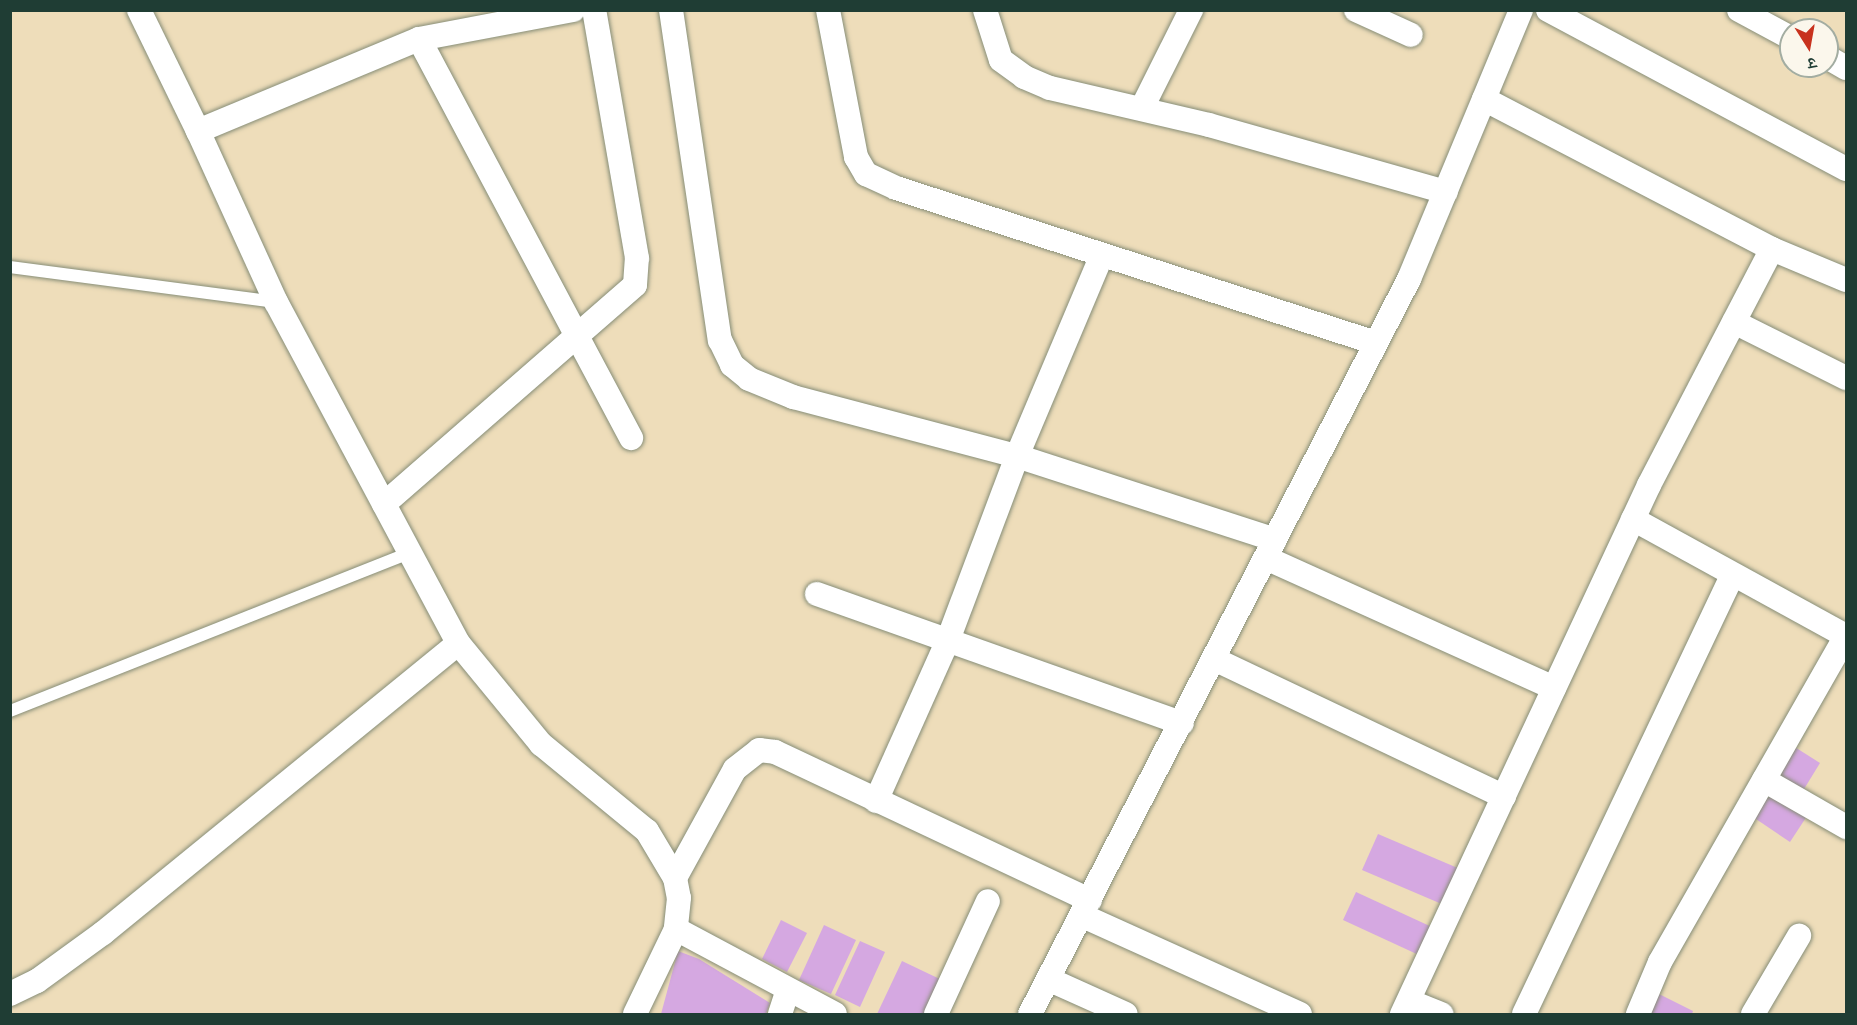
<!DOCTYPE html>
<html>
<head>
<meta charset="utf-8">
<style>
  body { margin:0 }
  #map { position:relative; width:1857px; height:1025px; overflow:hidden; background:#eeddba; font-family:"Gentium Book Plus","Noto Serif Devanagari",serif }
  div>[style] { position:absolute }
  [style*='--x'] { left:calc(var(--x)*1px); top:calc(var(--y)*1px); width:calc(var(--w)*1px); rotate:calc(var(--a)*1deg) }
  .building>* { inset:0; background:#d5a8e1 }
  .roads { filter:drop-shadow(0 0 2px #868d77) drop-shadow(0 0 2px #868d77) }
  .service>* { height:12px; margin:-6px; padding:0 6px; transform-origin:6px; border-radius:6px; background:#fff }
  .minor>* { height:24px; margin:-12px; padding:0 12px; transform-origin:12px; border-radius:12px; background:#fff }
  span { translate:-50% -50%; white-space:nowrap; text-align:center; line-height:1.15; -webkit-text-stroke:6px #fbf7ec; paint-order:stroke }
  .frame { position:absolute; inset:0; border:12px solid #1f3d34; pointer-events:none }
  .north { position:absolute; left:1779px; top:18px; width:60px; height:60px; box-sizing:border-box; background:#fbf7ec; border:2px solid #a3ada2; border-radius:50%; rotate:169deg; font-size:16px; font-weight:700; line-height:24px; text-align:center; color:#1f3d34 }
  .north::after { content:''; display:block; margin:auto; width:21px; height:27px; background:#c8321e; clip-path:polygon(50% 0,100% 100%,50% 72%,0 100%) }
</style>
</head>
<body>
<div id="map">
  <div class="building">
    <i style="clip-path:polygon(1790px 744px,1820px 763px,1801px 794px,1771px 775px)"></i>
    <i style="clip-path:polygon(1772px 788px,1809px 813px,1790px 842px,1753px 817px)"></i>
    <i style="clip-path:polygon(1378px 834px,1460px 869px,1444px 905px,1362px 870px)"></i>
    <i style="clip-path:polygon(1356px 892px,1434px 928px,1421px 956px,1343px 920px)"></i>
    <i style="clip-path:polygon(781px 920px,807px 933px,787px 972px,762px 959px)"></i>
    <i style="clip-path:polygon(824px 925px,856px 940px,831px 994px,799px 980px)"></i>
    <i style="clip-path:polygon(860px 941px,885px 952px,860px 1007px,835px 995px)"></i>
    <i style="clip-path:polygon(678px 951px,699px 959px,770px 1003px,766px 1014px,661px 1014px)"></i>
    <i style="clip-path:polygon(902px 961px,946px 982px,930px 1014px,877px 1014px)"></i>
    <i style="clip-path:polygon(1655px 992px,1693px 1011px,1692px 1014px,1644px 1014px)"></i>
  </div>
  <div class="roads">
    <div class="service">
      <i style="--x:10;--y:267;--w:268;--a:7.5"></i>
      <i style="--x:10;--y:711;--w:431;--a:-21.6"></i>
    </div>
    <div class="minor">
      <i style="--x:139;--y:10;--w:135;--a:64"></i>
      <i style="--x:198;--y:131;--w:188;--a:65.5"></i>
      <i style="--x:276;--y:302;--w:387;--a:61.9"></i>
      <i style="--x:458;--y:643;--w:131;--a:50.6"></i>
      <i style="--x:541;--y:744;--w:137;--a:39.4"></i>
      <i style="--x:647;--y:831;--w:55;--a:59.2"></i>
      <i style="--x:675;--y:878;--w:20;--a:79"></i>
      <i style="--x:679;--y:898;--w:31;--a:96"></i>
      <i style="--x:676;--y:929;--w:94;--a:115.8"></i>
      <i style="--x:671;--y:10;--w:334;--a:81.6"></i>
      <i style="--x:720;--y:340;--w:28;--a:64"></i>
      <i style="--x:732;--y:365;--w:22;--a:39"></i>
      <i style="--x:749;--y:379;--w:48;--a:22.2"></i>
      <i style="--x:793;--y:397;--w:232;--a:14.8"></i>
      <i style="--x:1017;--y:456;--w:271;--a:18"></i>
      <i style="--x:828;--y:10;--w:150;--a:79.2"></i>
      <i style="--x:856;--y:157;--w:20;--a:60"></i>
      <i style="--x:866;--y:174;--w:33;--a:25"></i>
      <i style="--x:896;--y:188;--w:504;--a:17.9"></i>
      <i style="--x:985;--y:10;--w:52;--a:72.3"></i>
      <i style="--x:1001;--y:60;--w:29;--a:36"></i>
      <i style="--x:1024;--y:77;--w:28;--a:23"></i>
      <i style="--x:1050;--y:88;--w:163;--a:13.1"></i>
      <i style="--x:1209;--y:125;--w:246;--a:15.8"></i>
      <i style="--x:1356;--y:10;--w:60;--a:24.4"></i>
      <i style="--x:1548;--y:10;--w:338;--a:28.1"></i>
      <i style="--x:1739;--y:10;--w:59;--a:28.3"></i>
      <i style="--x:419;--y:39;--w:452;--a:62"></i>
      <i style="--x:1827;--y:57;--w:22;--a:30"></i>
      <i style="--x:1484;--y:99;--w:325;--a:27.5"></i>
      <i style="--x:1772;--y:249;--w:80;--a:22.7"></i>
      <i style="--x:1142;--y:108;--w:110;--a:-63.4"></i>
      <i style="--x:198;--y:131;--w:239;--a:-22.6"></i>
      <i style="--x:419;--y:39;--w:157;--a:-10.7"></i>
      <i style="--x:1734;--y:322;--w:125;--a:26.6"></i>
      <i style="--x:384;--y:504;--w:333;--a:-41.1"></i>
      <i style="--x:635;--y:285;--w:27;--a:-86"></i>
      <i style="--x:637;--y:258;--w:252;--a:-99.8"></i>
      <i style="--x:1633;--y:519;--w:243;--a:28.8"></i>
      <i style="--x:1266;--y:558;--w:316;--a:24.3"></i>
      <i style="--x:817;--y:594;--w:387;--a:19.5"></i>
      <i style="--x:1214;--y:659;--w:321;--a:25.4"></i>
      <i style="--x:1764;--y:780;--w:95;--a:29.8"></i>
      <i style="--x:876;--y:801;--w:176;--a:-65.9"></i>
      <i style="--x:948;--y:640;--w:197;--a:-69.4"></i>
      <i style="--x:1017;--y:456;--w:218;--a:-67.1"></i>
      <i style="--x:675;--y:878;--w:124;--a:-61.2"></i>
      <i style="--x:735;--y:769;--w:31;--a:-38"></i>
      <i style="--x:759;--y:750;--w:16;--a:7"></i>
      <i style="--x:775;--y:752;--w:348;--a:25.2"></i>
      <i style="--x:1083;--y:916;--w:238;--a:24.3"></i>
      <i style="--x:676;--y:929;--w:180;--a:28.1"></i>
      <i style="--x:1048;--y:979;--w:85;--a:24.2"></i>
      <i style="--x:10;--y:994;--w:30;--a:-26"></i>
      <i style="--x:37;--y:981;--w:82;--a:-36"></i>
      <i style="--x:103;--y:933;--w:458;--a:-39.2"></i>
      <i style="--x:1409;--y:1001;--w:35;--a:22"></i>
      <i style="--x:780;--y:1014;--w:25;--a:-72"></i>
      <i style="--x:936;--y:1014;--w:124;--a:-65.3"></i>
      <i style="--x:1030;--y:1014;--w:827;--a:-62.72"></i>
      <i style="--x:1409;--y:279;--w:291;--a:-67.4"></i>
      <i style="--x:1402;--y:1014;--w:584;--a:-64.97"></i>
      <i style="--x:1649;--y:485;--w:266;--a:-62.5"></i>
      <i style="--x:1524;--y:1014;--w:486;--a:-64.6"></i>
      <i style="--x:1638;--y:1014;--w:56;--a:-67.1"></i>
      <i style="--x:1660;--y:962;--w:375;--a:-60.3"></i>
      <i style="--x:1753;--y:1014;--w:91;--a:-59.5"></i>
    </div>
  </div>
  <div class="frame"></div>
  <div class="north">उ</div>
</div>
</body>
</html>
